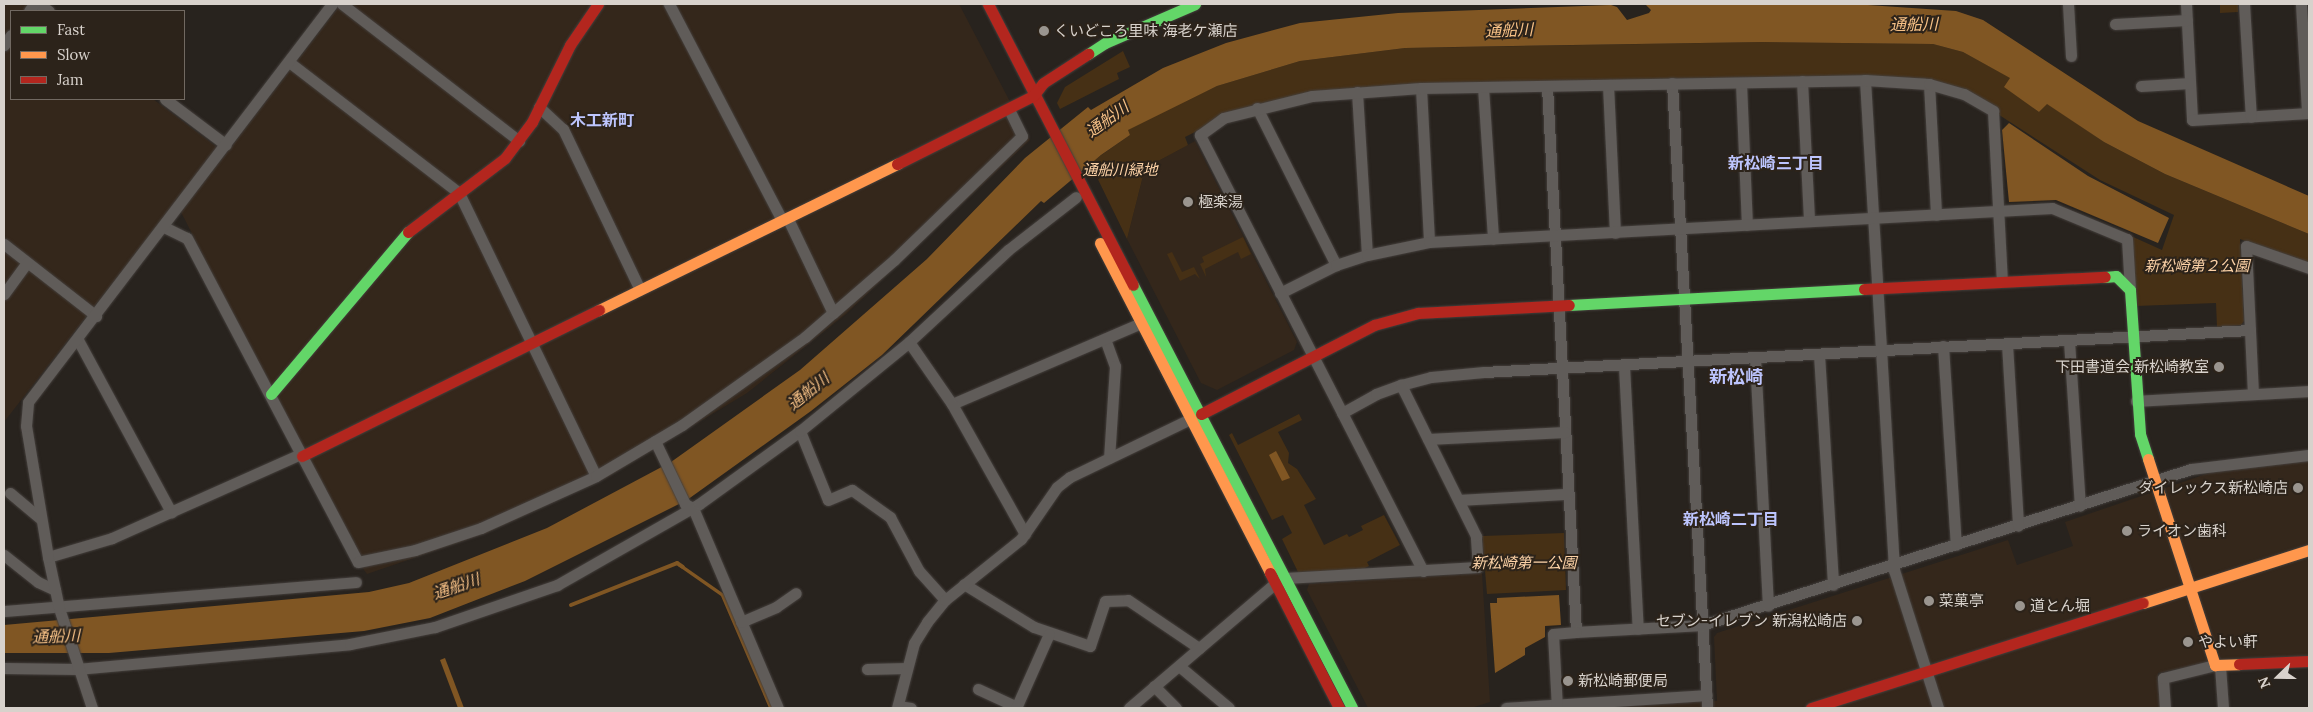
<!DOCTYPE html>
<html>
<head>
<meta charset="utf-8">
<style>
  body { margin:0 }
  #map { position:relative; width:2313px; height:712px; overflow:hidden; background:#28231e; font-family:Lora,"Noto Sans JP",serif }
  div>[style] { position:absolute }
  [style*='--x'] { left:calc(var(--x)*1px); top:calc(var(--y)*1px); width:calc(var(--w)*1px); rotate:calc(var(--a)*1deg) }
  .built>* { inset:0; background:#34271b }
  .green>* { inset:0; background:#463015 }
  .water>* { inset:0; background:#805623 }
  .stream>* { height:4px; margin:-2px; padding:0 2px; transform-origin:2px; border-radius:2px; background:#805623 }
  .roads { filter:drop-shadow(0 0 1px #443f3c) drop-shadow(0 0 1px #443f3c) }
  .street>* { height:11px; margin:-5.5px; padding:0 5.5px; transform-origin:5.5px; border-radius:5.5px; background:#605c59 }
  .fast>* { height:11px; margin:-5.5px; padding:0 5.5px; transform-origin:5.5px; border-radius:5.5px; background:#63d668 }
  .slow>* { height:11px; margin:-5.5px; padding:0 5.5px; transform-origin:5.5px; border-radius:5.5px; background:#ff974d }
  .jam>* { height:11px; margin:-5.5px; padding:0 5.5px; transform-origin:5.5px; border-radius:5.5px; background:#b3261e }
  .dots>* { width:14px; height:14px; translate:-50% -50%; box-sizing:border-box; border:2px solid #2c231a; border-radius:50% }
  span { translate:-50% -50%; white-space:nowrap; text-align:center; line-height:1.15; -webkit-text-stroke:4px #2c231a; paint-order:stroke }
  .poi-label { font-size:15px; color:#d8d2cc }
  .left { translate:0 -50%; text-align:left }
  .right { translate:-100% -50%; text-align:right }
  .park-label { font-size:15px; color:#fbd1a6; font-style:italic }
  .water-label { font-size:16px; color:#f7c186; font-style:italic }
  .neighbourhood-label { font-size:16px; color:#bdc5fe; font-weight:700 }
  .quarter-label { font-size:18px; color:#bdc5fe; font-weight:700 }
  .frame { position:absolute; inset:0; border:5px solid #d8d2cc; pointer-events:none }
  .legend { position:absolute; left:10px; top:10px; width:175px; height:90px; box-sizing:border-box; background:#2c231a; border:1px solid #716961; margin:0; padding:6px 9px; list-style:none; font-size:15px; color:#d8d2cc }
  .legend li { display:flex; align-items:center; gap:10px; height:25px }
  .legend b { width:25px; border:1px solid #716961 }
  .north { position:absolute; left:2253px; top:652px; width:50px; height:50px; -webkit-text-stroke:4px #2c231a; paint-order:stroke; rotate:248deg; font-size:14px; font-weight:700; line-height:20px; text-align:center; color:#d8d2cc }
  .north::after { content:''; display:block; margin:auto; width:18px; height:22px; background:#d8d2cc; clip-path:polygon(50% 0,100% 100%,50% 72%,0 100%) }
</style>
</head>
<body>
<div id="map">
  <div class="built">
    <i style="clip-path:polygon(4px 4px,27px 4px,37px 11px,11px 11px,11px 99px,153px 99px,218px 148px,4px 422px)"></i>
    <i style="clip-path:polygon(341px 4px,959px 4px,1030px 140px,846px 314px,747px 393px,608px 477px,487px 533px,367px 574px,358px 562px,181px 212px)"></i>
    <i style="clip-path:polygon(1195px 141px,1297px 342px,1294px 350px,1217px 390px,1201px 383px,1127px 239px,1145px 168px)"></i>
    <i style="clip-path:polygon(2309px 458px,2309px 655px,2202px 664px,2158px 673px,2160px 708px,1581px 708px,1717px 701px,1714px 637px,1717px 633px,2008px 540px,2017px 565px,2073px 546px,2065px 522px,2221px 469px)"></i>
    <i style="clip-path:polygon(1482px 573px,1490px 702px,1471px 708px,1368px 708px,1307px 590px,1309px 584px)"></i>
  </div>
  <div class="green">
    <i style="clip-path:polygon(2220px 4px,2238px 4px,2238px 12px,2220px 13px)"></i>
    <i style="clip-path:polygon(1762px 42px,1933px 44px,1963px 52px,2011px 78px,2005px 87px,2039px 112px,2047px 103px,2104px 142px,2165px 174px,2309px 234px,2309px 263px,2240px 239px,2244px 321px,2241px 325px,2217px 327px,2216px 303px,2136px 306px,2131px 236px,2162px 250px,2174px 215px,2100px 180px,1993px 111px,1929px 84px,1357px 92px,1223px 118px,1185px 137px,1188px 145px,1145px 168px,1127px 239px,1090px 163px,1130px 135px,1127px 130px,1146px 119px,1217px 86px,1300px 61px,1405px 48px)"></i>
    <i style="clip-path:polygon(1123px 51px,1130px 67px,1117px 73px,1119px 79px,1060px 109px,1057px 103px,1065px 87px)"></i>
    <i style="clip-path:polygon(1243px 237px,1251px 254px,1241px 259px,1238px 252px,1205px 269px,1206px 277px,1200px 264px,1204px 262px,1202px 257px)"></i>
    <i style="clip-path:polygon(1172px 252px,1182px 272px,1194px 267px,1200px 279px,1195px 274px,1180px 281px,1167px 254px)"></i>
    <i style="clip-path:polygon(1299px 414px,1302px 420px,1278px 432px,1289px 453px,1288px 463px,1297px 469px,1316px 499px,1304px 505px,1324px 545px,1347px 534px,1349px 537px,1363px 530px,1361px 526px,1384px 515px,1400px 545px,1367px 562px,1369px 566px,1363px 569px,1298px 572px,1282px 539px,1292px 533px,1283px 515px,1272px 520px,1229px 435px,1232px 433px,1238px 445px)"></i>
    <i style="clip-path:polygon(1564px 533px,1566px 590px,1487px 594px,1482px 536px)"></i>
  </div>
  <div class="water">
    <i style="clip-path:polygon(1853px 4px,1956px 11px,1983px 20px,2138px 121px,2309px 196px,2309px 234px,2165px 174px,2104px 142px,2047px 104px,2039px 112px,2004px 87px,2010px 78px,1963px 52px,1933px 44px,1762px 42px,1454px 47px,1405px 48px,1300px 61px,1217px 86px,1128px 130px,1130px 135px,1101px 155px,1044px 203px,1041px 201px,882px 355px,811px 411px,687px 500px,525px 581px,430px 618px,364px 631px,109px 653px,4px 653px,4px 625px,369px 592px,409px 583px,547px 528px,671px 462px,800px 370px,927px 259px,1025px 158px,1088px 107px,1091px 110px,1163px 68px,1226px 43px,1300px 23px,1398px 13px,1611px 5px,1617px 7px,1627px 20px,1649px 13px,1651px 10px,1646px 5px)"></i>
    <i style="clip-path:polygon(2009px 123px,2088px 176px,2169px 218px,2158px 243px,2056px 200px,2009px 202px,2002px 130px)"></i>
    <i style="clip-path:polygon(1276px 451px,1290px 478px,1282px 481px,1269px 455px)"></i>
    <i style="clip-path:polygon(681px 564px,724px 594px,773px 708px,769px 708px,721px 596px,678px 566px)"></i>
    <i style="clip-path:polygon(1559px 595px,1561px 625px,1545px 626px,1545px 637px,1525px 648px,1525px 655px,1495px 673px,1490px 603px,1497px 603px,1497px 598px)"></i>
    <i style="clip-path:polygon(445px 658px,464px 708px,458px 708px,440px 660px)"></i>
  </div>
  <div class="stream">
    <i style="--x:571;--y:605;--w:114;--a:-21.6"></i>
    <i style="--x:677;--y:563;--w:7;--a:34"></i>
  </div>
  <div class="roads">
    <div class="street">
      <i style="--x:39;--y:4;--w:12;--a:35"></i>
      <i style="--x:342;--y:4;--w:224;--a:37.7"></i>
      <i style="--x:669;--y:4;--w:244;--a:62.4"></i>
      <i style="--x:2068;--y:4;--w:52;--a:86.7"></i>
      <i style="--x:2186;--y:4;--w:116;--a:87"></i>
      <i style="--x:2192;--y:120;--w:117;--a:-3.4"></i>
      <i style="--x:2244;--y:4;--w:113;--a:86.5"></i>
      <i style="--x:2301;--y:4;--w:109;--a:86.8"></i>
      <i style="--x:29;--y:11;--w:9;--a:-54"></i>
      <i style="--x:2115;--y:24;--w:72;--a:-3.2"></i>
      <i style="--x:4;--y:45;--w:12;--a:-55"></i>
      <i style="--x:289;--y:62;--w:215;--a:37.6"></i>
      <i style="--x:459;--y:193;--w:314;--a:64.2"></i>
      <i style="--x:1865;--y:80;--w:491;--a:86.6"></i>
      <i style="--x:1894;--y:570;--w:145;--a:72.3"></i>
      <i style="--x:1802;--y:81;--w:140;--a:87.1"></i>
      <i style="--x:1672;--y:83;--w:626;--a:86.79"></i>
      <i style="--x:1741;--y:83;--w:142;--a:87.6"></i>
      <i style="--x:1929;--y:84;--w:131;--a:86.9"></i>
      <i style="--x:1608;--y:85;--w:148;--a:87.3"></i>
      <i style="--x:1547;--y:86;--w:547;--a:86.96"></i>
      <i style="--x:1576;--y:632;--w:126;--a:-3.2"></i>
      <i style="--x:1702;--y:625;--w:513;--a:-17.69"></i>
      <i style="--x:2191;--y:469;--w:119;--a:-6.8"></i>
      <i style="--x:2141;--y:86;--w:49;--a:-3.5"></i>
      <i style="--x:1483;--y:87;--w:152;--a:86.2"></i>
      <i style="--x:1421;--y:88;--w:154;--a:87"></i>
      <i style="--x:1357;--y:92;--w:163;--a:86.5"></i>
      <i style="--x:165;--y:99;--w:76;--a:37"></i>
      <i style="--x:539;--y:107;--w:33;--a:43"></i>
      <i style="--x:563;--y:129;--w:178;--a:64.4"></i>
      <i style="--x:1257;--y:108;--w:176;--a:63.3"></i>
      <i style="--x:164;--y:227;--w:25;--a:26"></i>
      <i style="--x:187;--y:238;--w:366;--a:62.2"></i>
      <i style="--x:358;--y:562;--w:58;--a:-11.9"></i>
      <i style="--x:415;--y:550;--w:70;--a:-18.4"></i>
      <i style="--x:481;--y:528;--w:126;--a:-24.3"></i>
      <i style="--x:596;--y:476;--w:100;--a:-30.7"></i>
      <i style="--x:682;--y:425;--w:151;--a:-35.6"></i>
      <i style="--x:805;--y:337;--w:37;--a:-41"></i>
      <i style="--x:833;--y:313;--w:106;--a:-115.6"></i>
      <i style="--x:4;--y:244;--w:117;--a:38"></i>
      <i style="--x:1280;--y:293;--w:63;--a:-26.6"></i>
      <i style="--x:1336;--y:265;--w:33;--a:-18"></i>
      <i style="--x:1367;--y:255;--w:63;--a:-11.8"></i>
      <i style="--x:1429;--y:242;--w:624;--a:-3.12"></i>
      <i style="--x:2052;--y:208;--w:81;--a:22.5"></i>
      <i style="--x:2127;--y:239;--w:51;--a:86.6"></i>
      <i style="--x:4;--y:294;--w:39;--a:-54"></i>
      <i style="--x:833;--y:313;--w:81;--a:-41"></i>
      <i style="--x:894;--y:260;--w:178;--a:-44.1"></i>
      <i style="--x:1022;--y:136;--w:30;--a:-116"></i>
      <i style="--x:1105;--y:339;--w:29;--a:70"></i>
      <i style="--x:1115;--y:366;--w:92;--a:93.7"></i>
      <i style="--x:78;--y:340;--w:196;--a:61.6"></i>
      <i style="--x:2069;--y:341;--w:165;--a:86.2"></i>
      <i style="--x:909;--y:342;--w:135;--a:-42.9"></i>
      <i style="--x:1008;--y:250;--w:86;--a:-37.9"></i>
      <i style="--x:2007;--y:344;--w:182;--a:86.5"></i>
      <i style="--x:1943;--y:346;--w:199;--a:86.3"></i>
      <i style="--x:1819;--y:354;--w:231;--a:86.5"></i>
      <i style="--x:1755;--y:358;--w:248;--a:87"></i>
      <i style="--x:1624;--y:366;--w:263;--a:87"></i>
      <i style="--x:2253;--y:394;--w:148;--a:-92.7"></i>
      <i style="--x:2246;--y:246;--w:67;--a:19.2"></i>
      <i style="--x:2136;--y:401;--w:173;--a:-3.3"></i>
      <i style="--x:952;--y:404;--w:206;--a:-23.2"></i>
      <i style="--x:1342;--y:413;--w:39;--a:-29"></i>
      <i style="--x:1376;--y:394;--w:27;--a:-20"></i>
      <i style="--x:1401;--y:385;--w:31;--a:-15"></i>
      <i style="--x:1431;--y:377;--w:53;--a:-5.4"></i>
      <i style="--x:1484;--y:372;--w:767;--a:-3.14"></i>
      <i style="--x:800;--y:431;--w:74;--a:67.9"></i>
      <i style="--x:828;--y:500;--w:26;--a:-23"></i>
      <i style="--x:852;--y:490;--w:47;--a:35.4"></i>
      <i style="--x:890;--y:517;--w:61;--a:61.8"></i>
      <i style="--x:919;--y:571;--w:39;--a:48"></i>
      <i style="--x:1428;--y:439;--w:137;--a:-2.9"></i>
      <i style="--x:655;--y:441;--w:70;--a:64.5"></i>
      <i style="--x:685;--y:504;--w:9;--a:27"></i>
      <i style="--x:693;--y:508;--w:217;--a:67"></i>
      <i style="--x:10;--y:493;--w:40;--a:40"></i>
      <i style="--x:1459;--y:500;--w:109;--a:-3.2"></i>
      <i style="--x:4;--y:555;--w:43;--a:38.5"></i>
      <i style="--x:38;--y:582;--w:19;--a:25"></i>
      <i style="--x:48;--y:557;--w:67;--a:-16.5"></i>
      <i style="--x:112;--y:538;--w:207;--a:-24"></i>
      <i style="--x:1423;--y:571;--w:490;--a:-117.1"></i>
      <i style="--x:1200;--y:135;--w:29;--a:-36"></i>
      <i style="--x:1223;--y:118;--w:92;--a:-13.9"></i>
      <i style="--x:1312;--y:96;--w:109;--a:-4.2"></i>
      <i style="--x:1421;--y:88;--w:444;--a:-1"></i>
      <i style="--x:1865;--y:80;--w:64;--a:3.6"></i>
      <i style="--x:1929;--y:84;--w:36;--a:16"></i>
      <i style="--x:1964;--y:94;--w:34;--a:30"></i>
      <i style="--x:1993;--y:111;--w:170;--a:87"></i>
      <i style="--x:964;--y:584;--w:82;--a:31.6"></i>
      <i style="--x:1034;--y:627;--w:59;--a:18.7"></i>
      <i style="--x:1090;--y:646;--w:47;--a:-71.6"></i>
      <i style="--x:1105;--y:601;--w:23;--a:-2"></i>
      <i style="--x:1128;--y:600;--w:86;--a:34.1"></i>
      <i style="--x:4;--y:611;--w:353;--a:-4.7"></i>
      <i style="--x:741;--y:622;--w:38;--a:-23"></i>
      <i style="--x:776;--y:607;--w:24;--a:-35"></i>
      <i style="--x:1179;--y:666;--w:65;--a:40"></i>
      <i style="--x:2220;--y:666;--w:42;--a:85.9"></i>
      <i style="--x:4;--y:668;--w:73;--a:0.8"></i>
      <i style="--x:77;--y:669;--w:274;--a:-5.2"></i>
      <i style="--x:350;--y:644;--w:87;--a:-11.3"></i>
      <i style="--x:435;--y:627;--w:129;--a:-19"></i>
      <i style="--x:557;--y:585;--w:163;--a:-29.7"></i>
      <i style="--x:699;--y:504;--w:125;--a:-35.9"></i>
      <i style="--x:800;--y:431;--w:141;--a:-39.2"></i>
      <i style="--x:909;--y:342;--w:75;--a:55.3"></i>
      <i style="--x:952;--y:404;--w:149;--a:60.7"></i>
      <i style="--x:867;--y:669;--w:40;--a:-1.4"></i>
      <i style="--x:1154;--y:686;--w:31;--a:45"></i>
      <i style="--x:978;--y:689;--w:43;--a:24.8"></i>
      <i style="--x:898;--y:706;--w:13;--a:9"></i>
      <i style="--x:92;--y:708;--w:105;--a:-108.3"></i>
      <i style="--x:59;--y:608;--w:52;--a:-102.2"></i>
      <i style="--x:48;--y:557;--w:133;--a:-99.5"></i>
      <i style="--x:26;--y:426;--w:24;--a:-85"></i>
      <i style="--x:28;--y:402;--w:501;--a:-52.63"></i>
      <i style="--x:897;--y:708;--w:67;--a:-75.3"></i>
      <i style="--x:914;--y:643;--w:25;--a:-58"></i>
      <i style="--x:927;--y:622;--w:28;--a:-51"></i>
      <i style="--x:945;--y:600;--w:97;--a:-38.8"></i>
      <i style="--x:1021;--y:539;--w:63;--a:-55.3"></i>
      <i style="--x:1057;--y:487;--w:16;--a:-38"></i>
      <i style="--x:1070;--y:477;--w:140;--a:-25.8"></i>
      <i style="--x:1016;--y:708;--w:81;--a:-66"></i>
      <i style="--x:1129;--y:708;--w:191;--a:-40.5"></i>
      <i style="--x:1274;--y:584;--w:13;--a:-29"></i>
      <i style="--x:1285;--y:578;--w:193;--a:-3.3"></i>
      <i style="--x:1478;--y:567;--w:31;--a:-94"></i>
      <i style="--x:1476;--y:536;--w:169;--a:-116.4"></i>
      <i style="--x:1506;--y:708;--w:201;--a:-3.7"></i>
      <i style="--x:1557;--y:708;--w:74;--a:-93.1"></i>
      <i style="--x:1553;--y:634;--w:23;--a:-5"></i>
      <i style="--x:2165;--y:708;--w:30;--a:-94"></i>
      <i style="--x:2163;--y:678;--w:54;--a:-14"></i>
    </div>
    <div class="fast">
      <i style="--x:1088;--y:54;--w:20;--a:-33"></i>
      <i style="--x:1105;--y:43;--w:98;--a:-23.4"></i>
      <i style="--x:2105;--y:277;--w:11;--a:-5"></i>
      <i style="--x:2116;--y:276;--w:20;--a:45"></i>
      <i style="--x:2130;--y:290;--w:144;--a:86"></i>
      <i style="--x:2140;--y:434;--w:26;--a:72"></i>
      <i style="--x:1133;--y:285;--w:476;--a:62.6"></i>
      <i style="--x:1569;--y:305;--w:295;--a:-3.1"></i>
      <i style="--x:271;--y:394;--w:212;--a:-49.8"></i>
    </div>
    <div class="slow">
      <i style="--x:1100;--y:243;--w:371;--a:62.7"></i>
      <i style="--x:599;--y:310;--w:332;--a:-26.1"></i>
      <i style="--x:2148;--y:459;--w:217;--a:72"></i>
      <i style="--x:2215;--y:665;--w:24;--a:-2"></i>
      <i style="--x:2143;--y:603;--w:174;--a:-17.7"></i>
    </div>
    <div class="jam">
      <i style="--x:988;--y:4;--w:316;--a:62.7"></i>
      <i style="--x:897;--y:164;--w:152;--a:-26.6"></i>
      <i style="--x:1033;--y:96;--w:16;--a:-52"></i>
      <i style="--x:1043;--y:83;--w:54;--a:-32.8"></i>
      <i style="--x:408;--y:232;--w:122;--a:-37.3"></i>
      <i style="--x:505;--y:158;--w:45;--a:-53.1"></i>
      <i style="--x:532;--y:122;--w:86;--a:-63.7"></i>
      <i style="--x:570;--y:45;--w:50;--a:-55.7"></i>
      <i style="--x:1864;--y:289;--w:241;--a:-2.9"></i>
      <i style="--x:1201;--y:414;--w:195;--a:-27.2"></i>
      <i style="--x:1374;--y:325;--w:46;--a:-15.3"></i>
      <i style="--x:1418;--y:313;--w:151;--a:-3"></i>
      <i style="--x:302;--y:456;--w:331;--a:-26.2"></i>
      <i style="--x:1270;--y:573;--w:152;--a:62.9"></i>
      <i style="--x:2239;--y:664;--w:70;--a:-2.5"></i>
      <i style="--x:1811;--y:708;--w:348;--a:-17.6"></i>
    </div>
  </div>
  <div class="dots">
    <i style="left:1044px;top:31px;background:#9a958f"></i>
    <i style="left:1188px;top:202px;background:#9a958f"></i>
    <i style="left:2219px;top:367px;background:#9a958f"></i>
    <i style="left:2298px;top:488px;background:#9a958f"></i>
    <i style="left:2127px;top:531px;background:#9a958f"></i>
    <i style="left:1929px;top:601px;background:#9a958f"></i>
    <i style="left:2020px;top:606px;background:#9a958f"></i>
    <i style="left:1857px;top:621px;background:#9a958f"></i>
    <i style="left:2188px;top:642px;background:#9a958f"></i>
    <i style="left:1568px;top:681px;background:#9a958f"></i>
  </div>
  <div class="poi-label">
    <span class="left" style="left:1054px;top:31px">くいどころ里味 海老ケ瀬店</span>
    <span class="left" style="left:1198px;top:202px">極楽湯</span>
    <span class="right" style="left:2209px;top:367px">下田書道会 新松崎教室</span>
    <span class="right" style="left:2288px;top:488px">ダイレックス新松崎店</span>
    <span class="left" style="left:2137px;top:531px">ライオン歯科</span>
    <span class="left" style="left:1939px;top:601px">菜菓亭</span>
    <span class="left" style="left:2030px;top:606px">道とん堀</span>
    <span class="right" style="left:1847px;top:621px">セブン-イレブン 新潟松崎店</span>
    <span class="left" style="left:2198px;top:642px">やよい軒</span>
    <span class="left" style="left:1578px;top:681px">新松崎郵便局</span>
  </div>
  <div class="park-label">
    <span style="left:1120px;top:170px">通船川緑地</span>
    <span style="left:2197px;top:266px">新松崎第２公園</span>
    <span style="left:1524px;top:563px">新松崎第一公園</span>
  </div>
  <div class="water-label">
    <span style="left:1914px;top:24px;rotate:-1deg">通船川</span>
    <span style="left:1509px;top:30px;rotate:-2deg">通船川</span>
    <span style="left:1107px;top:119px;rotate:-36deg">通船川</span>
    <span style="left:808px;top:391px;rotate:-39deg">通船川</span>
    <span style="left:456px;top:586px;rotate:-19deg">通船川</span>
    <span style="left:56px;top:636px;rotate:-2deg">通船川</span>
  </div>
  <div class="neighbourhood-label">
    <span style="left:602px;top:120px">木工新町</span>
    <span style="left:1776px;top:163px">新松崎三丁目</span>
    <span style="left:1731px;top:519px">新松崎二丁目</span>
  </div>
  <div class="quarter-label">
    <span style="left:1736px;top:377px">新松崎</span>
  </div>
  <div class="frame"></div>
  <ul class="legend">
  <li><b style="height:6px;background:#63d668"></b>Fast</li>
  <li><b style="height:6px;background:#ff974d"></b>Slow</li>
  <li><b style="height:6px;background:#b3261e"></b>Jam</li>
  </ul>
  <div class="north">N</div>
</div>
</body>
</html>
